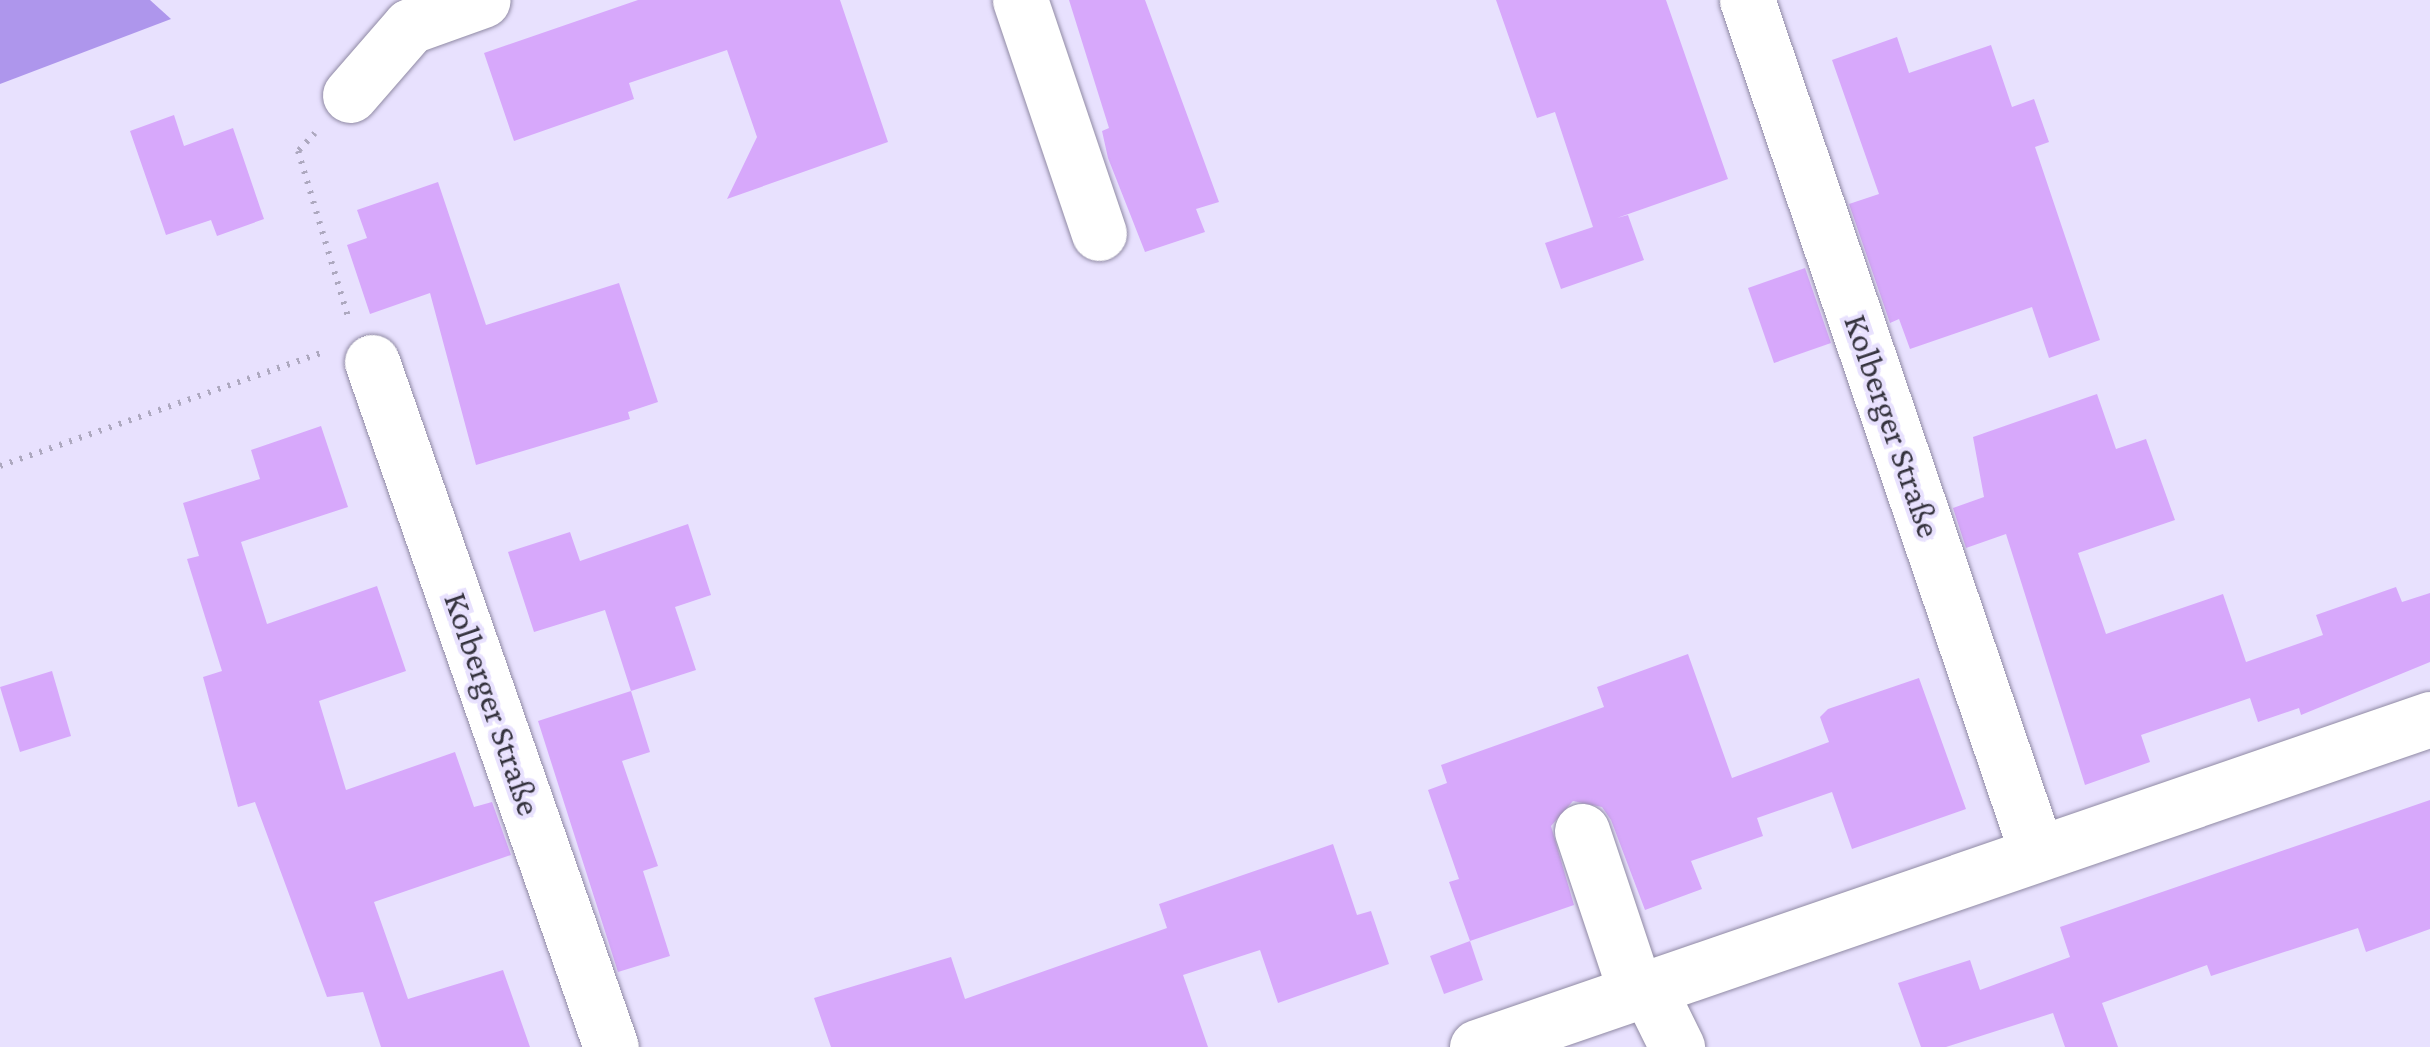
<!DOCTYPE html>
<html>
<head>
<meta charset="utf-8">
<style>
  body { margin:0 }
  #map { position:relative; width:2430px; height:1047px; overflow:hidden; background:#e8e1fe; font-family:"Crimson Pro",serif }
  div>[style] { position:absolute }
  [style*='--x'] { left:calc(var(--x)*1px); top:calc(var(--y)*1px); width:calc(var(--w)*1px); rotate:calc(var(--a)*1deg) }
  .forest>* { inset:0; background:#ae96ec }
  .building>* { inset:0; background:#d7a8fb }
  .path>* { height:6px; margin-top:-3px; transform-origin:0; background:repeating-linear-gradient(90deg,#ada8bf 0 2.5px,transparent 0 10.5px) }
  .roads { filter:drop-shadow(0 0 2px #908aa4) drop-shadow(0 0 2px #908aa4) }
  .minor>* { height:55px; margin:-27.5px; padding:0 27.5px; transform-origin:27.5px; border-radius:27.5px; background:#fff }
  span { translate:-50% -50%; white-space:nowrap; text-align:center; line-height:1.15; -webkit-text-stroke:8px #e8e1fe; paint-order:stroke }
  .street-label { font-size:35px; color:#35333e }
</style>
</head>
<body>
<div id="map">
  <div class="forest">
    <i style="clip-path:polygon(0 0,150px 0,171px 19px,0 84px)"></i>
  </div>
  <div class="building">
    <i style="clip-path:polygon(638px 0,840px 0,888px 142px,727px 199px,757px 137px,727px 50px,629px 83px,634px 99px,514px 141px,484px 53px)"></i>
    <i style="clip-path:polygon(1069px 0,1145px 0,1219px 202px,1196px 209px,1205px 232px,1145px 252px,1108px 158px,1102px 131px,1109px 128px)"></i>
    <i style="clip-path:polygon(1496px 0,1666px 0,1728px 179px,1617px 218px,1628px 215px,1644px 260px,1561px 289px,1545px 243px,1593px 227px,1555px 112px,1537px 118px)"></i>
    <i style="clip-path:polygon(1897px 37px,1909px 73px,1991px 45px,2012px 107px,2034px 99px,2049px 142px,2035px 147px,2100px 340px,2049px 358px,2032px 307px,1910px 349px,1899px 319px,1890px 323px,1849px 204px,1879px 194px,1832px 60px)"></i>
    <i style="clip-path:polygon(174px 115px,184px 146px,233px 128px,264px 219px,217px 236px,211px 220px,166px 235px,130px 131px)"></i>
    <i style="clip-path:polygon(438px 182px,486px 325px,619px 283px,658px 402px,628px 412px,630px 419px,476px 465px,430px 293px,370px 314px,347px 245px,367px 238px,357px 210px)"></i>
    <i style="clip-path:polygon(1805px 268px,1831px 343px,1774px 363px,1748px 288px)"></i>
    <i style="clip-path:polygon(2097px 394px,2116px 449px,2146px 439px,2175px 520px,2078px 553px,2106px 634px,2223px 594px,2246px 662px,2323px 635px,2316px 615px,2396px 587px,2402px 602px,2430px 593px,2430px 662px,2301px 715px,2299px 708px,2258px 722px,2250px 698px,2141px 735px,2150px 762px,2085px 785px,2006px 534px,1966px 548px,1953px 508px,1984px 497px,1973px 437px)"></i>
    <i style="clip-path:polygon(321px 426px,348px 507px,241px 542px,267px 624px,377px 586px,406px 671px,319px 701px,346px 790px,455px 752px,474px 807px,492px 802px,511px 855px,374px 902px,408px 999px,503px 970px,530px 1047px,381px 1047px,363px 992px,327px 997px,255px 802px,238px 807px,203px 677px,222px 671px,187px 559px,199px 556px,183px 503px,260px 479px,251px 450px)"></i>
    <i style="clip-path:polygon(688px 524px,711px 595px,675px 607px,696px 670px,631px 691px,605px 610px,534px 632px,508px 552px,570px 532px,580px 561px)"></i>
    <i style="clip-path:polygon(1688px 654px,1732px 778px,1829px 742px,1820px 717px,1828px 709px,1919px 678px,1966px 809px,1852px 849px,1832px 792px,1757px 818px,1763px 836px,1691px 861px,1702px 889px,1645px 910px,1611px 820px,1602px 807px,1573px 801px,1551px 826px,1574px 905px,1470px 941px,1449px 882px,1459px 879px,1428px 790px,1447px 783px,1441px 765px,1604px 707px,1597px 687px)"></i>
    <i style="clip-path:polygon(52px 671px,71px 736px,20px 752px,0 687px)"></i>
    <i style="clip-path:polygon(631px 691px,650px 752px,622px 761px,658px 866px,643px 871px,670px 956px,618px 972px,538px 721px)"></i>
    <i style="clip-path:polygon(2430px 800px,2430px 929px,2366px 952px,2358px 928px,2211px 976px,2207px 965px,2102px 1003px,2118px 1047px,2065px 1047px,2053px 1013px,1946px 1047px,1921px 1047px,1898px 983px,1970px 960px,1980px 990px,2070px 957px,2060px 927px)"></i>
    <i style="clip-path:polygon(1333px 844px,1357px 915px,1371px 911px,1389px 964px,1278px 1003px,1260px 950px,1183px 975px,1208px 1047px,831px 1047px,814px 998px,951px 957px,965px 999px,1167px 928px,1159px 904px)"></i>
    <i style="clip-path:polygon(1470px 941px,1483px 980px,1444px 994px,1430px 956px)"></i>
  </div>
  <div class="path">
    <i style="--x:315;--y:133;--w:25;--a:133"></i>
    <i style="--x:298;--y:151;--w:173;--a:73.2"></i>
    <i style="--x:0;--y:466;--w:340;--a:-19.4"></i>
  </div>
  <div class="roads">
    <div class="minor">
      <i style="--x:1020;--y:0;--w:246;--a:71.3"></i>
      <i style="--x:1747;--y:0;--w:901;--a:71.22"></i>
      <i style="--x:350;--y:95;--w:91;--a:-49"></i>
      <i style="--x:410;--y:26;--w:77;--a:-19.6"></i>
      <i style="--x:372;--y:362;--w:725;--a:70.77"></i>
      <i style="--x:1582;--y:831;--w:170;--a:71.5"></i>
      <i style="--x:1648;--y:988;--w:66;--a:63.8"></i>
      <i style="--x:1477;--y:1047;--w:1008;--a:-18.99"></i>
    </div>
  </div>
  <div class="street-label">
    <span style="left:1892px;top:426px;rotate:71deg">Kolberger Straße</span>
    <span style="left:492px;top:704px;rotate:71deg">Kolberger Straße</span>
  </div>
</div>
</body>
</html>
